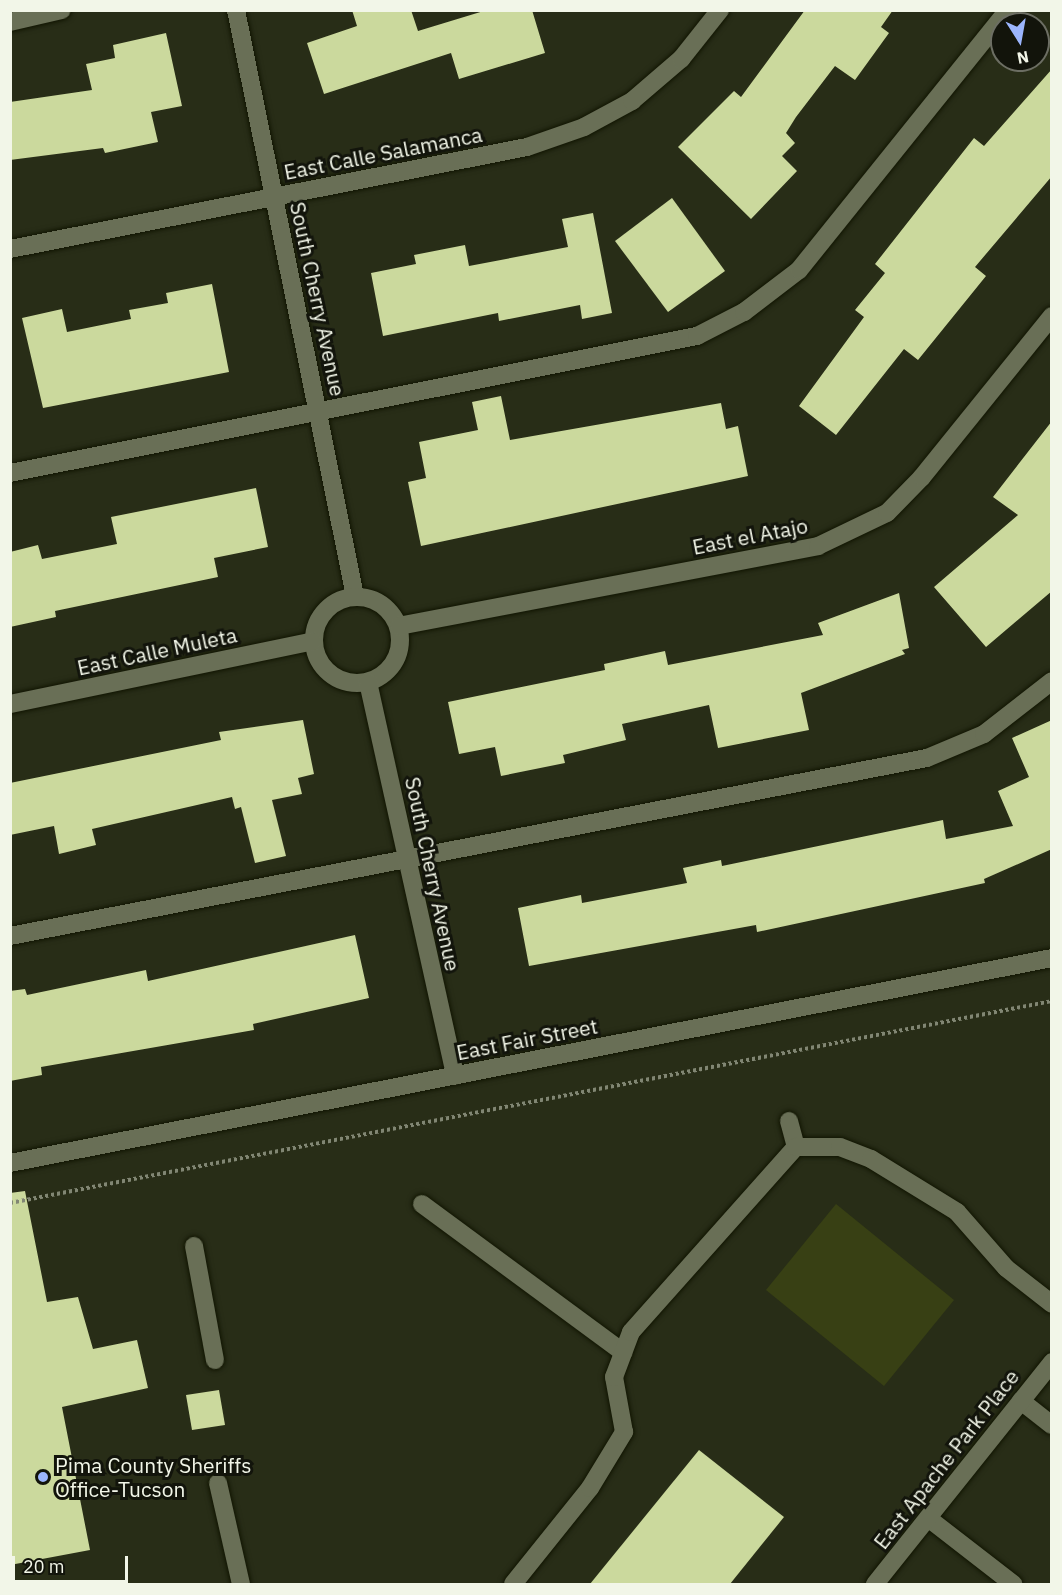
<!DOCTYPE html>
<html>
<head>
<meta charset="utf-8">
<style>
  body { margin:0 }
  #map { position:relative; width:1062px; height:1595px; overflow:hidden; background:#282d17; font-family:"IBM Plex Sans",sans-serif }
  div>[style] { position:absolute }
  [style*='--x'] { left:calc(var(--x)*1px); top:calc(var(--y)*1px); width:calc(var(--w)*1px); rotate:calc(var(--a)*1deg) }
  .green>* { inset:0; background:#384014 }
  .building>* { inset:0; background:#cbd99d }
  .path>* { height:4px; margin-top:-2px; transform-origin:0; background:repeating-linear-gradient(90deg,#818673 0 3px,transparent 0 6px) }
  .roads { filter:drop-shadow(0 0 2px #111502) drop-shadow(0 0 2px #111502) }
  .lane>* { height:18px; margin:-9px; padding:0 9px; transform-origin:9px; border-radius:9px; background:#696f56 }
  .street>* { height:18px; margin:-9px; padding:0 9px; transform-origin:9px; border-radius:9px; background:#696f56 }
  .street>.ring { margin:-9px; padding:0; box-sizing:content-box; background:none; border:18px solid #696f56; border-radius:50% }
  .dots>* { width:16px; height:16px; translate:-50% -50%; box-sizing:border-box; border:3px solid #12140b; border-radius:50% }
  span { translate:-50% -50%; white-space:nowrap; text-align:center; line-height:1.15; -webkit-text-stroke:6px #12140b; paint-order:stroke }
  .street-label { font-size:21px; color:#f2f6e8 }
  .poi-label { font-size:21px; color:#f2f6e8 }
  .left { translate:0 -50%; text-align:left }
  .frame { position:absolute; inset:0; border:12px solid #f2f6e8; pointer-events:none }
  .north { position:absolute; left:990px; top:12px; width:60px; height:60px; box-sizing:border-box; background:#12140b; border:2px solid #6c6e63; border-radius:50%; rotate:169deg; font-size:16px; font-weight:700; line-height:24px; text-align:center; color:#f2f6e8 }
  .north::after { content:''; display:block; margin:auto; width:21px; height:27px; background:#9bb5fd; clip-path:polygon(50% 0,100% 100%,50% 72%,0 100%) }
  .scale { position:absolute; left:12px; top:1556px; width:116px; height:27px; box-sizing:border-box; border:3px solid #f2f6e8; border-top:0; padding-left:8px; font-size:18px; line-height:21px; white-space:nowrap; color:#f2f6e8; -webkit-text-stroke:4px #12140b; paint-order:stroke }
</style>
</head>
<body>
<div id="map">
  <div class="green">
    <i style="clip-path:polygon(836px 1204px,954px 1300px,884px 1386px,766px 1290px)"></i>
  </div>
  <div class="building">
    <i style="clip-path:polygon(352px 10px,411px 10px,418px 31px,487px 10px,532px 10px,545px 53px,459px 79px,451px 53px,324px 94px,307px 43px,357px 26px)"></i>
    <i style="clip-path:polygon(805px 10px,893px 10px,881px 27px,889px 33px,855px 80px,835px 66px,796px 117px,786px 133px,795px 143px,782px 156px,797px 171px,751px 219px,678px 147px,734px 91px,741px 97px)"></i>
    <i style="clip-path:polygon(166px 33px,182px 106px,151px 112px,158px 142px,105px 153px,103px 148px,10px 160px,10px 102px,92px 90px,86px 64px,115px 58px,113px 45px)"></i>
    <i style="clip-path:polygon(1052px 69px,1052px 176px,975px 267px,986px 276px,918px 360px,904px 349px,836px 435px,799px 406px,864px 317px,855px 310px,885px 273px,875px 264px,974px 138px,984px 146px)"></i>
    <i style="clip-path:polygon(672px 198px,725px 271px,668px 312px,615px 241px)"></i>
    <i style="clip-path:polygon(593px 213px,612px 313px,582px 319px,580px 305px,499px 321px,498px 313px,383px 336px,371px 273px,416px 264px,414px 255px,465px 245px,469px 266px,568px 247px,562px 219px)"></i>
    <i style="clip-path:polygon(212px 284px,229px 372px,43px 408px,22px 318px,62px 309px,67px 332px,131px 319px,129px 310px,168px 303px,166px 293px)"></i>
    <i style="clip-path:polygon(501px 396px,510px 440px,721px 403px,726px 429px,738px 426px,748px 476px,421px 546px,408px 482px,426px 478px,419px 442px,478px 430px,472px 402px)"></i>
    <i style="clip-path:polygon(1052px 421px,1052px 591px,986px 647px,934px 587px,1018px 515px,993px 497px)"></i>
    <i style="clip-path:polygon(256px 488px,268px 547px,214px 558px,218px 577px,55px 611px,56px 617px,10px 627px,10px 552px,38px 545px,42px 559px,117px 544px,111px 517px)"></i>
    <i style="clip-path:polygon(899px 593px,909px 648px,902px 650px,905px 654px,801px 693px,809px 730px,718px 748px,709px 705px,622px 724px,626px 740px,563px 755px,565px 763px,501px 776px,495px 747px,459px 754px,448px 702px,605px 670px,604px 664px,665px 651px,668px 665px,823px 635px,818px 623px)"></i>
    <i style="clip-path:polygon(303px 720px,314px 774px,298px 778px,302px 794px,272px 800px,286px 856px,255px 863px,241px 807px,235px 809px,232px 797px,92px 829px,96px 845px,59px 854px,54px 826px,10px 835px,10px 783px,221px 740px,219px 732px)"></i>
    <i style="clip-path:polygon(1052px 720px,1052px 849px,984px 879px,985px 883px,757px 932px,756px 925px,529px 966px,518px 908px,581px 895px,582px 903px,687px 883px,683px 868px,721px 860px,722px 866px,943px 820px,946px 839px,1013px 826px,998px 791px,1029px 777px,1012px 738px)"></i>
    <i style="clip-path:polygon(355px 935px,369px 998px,253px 1024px,254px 1030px,41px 1067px,42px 1075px,10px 1081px,10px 991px,25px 989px,27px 995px,146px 970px,148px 981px)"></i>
    <i style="clip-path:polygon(25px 1191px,47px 1302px,78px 1297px,93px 1349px,137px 1340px,148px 1388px,62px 1407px,90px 1550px,10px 1565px,10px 1193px)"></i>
    <i style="clip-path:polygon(219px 1390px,225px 1425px,192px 1430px,186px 1395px)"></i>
    <i style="clip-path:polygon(699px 1450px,784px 1517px,730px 1584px,590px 1584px)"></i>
  </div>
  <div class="path">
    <i style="--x:10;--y:1203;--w:1061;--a:-10.97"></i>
  </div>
  <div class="roads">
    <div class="lane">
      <i style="--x:10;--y:22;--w:53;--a:-13"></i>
      <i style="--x:10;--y:473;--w:701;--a:-11.28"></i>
      <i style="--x:697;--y:336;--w:53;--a:-27.1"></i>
      <i style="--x:744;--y:312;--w:69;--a:-37.4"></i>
      <i style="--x:799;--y:270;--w:334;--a:-51.2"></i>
      <i style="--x:10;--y:936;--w:934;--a:-10.99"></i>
      <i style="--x:927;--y:758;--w:62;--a:-22.8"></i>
      <i style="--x:984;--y:734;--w:86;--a:-37.9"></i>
      <i style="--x:789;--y:1121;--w:27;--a:75"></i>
      <i style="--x:422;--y:1204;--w:250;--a:36.4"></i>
      <i style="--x:194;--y:1246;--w:116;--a:79.6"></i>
      <i style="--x:1021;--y:1401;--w:39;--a:38"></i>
      <i style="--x:218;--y:1483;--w:104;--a:77.2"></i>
      <i style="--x:928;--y:1518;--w:108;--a:37.8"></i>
      <i style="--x:513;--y:1584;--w:123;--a:-51.3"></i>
      <i style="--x:590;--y:1488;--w:66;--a:-58.7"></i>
      <i style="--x:624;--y:1432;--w:56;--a:-100.3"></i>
      <i style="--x:614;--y:1377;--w:48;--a:-69.3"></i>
      <i style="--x:631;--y:1332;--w:248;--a:-48.3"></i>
      <i style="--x:796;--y:1147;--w:44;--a:0"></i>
      <i style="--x:840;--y:1147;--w:33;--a:21"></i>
      <i style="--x:871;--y:1159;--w:101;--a:31.6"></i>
      <i style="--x:957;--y:1212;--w:74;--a:48.8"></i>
      <i style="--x:1006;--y:1268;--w:58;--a:38"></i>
    </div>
    <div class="street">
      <i style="--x:236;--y:10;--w:598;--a:78.52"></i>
      <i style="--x:10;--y:249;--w:527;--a:-11.16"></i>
      <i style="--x:527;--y:147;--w:60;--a:-19.3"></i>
      <i style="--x:584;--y:127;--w:55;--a:-28.4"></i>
      <i style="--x:632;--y:101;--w:65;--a:-40.6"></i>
      <i style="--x:681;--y:59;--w:63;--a:-51.5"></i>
      <i class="ring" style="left:314px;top:597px;width:68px;height:68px"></i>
      <i style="--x:399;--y:626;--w:427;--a:-10.8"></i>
      <i style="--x:818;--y:546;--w:76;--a:-25.6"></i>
      <i style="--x:887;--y:513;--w:50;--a:-45.8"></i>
      <i style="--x:922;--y:477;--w:207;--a:-51.1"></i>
      <i style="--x:368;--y:682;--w:403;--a:77.5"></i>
      <i style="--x:10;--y:704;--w:309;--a:-11.7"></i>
      <i style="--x:10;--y:1163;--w:1062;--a:-11.13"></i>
      <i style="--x:875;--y:1584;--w:284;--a:-51.4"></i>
    </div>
  </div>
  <div class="dots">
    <i style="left:43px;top:1477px;background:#9bb5fd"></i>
  </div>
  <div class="street-label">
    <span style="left:383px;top:153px;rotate:-11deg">East Calle Salamanca</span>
    <span style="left:318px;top:299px;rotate:78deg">South Cherry Avenue</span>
    <span style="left:750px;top:536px;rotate:-11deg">East el Atajo</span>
    <span style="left:157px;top:651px;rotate:-12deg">East Calle Muleta</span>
    <span style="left:433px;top:874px;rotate:78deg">South Cherry Avenue</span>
    <span style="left:527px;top:1039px;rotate:-11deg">East Fair Street</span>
    <span style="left:946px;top:1459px;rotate:-52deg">East Apache Park Place</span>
  </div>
  <div class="poi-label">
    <span class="left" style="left:55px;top:1477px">Pima County Sheriffs<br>Office-Tucson</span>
  </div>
  <div class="frame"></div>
  <div class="north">N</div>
  <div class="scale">20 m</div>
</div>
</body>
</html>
